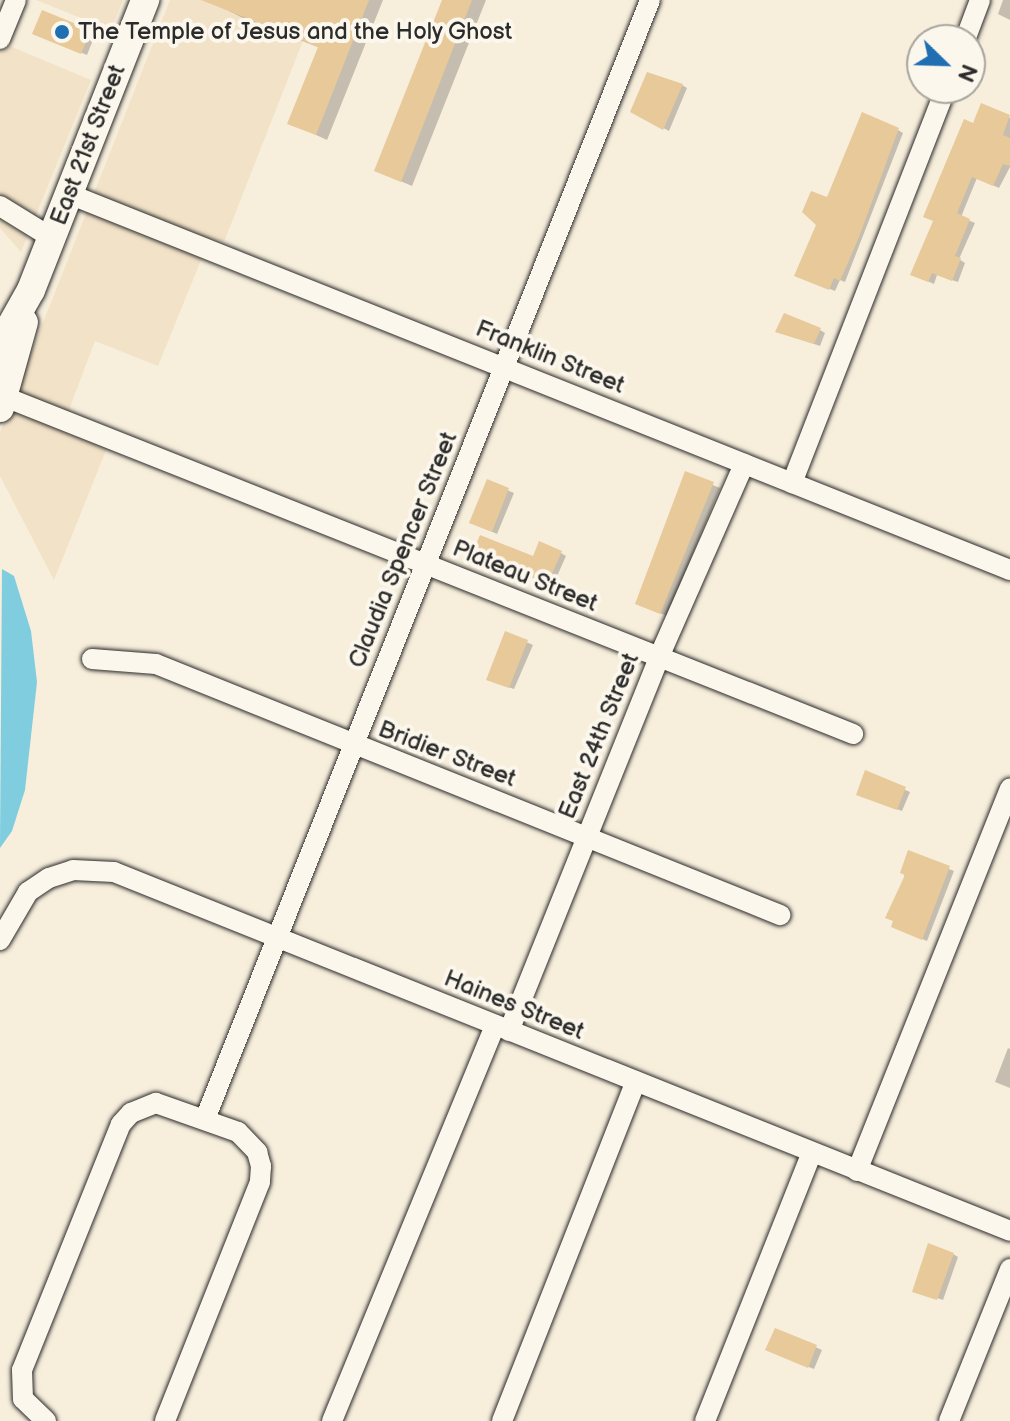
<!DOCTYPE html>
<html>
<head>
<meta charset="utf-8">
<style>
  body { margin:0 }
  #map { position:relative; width:1010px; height:1421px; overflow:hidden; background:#f7eedc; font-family:"Balsamiq Sans",sans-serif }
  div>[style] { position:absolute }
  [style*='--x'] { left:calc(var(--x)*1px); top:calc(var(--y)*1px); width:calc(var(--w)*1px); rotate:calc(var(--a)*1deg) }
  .built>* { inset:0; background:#f2e3c8 }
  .water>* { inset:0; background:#80cddf }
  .shadow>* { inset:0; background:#0003 }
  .building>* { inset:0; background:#e7c99a }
  .roads { filter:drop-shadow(0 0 2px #2b2b2b) drop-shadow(0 0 2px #2b2b2b) }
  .street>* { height:20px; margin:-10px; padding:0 10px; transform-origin:10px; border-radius:10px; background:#fbf7ec }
  .secondary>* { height:28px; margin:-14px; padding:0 14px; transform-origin:14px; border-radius:14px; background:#fbf7ec }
  .dots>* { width:22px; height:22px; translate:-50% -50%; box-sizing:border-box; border:4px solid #fbf7ec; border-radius:50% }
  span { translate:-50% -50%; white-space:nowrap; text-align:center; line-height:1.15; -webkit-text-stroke:8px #fbf7ec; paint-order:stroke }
  .poi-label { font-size:24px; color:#2b2b2b }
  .left { translate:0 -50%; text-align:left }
  .street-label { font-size:24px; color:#2b2b2b }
  .north { position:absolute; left:906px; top:24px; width:80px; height:80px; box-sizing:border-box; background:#fbf7ec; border:2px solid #a8a59f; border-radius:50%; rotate:113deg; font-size:22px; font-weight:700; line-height:32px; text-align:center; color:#2b2b2b }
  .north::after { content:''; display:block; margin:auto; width:28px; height:36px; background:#1f6fb2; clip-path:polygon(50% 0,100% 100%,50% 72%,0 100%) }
</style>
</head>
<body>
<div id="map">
  <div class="built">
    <i style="clip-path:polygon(36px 0,123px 0,111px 30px)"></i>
    <i style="clip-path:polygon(170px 0,319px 0,224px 242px,210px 238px,158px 366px,95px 341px,61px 431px,107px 448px,54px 580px,0 476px,0 432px)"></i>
    <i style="clip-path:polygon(0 42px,91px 80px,21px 252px,0 228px)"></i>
  </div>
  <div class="water">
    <i style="clip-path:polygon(2px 569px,14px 576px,31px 631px,37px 682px,25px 790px,12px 831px,0 848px)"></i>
  </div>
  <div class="shadow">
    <i style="clip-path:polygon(234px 0,383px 0,327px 140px,290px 123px,320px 48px,241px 17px,229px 11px)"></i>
    <i style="clip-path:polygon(444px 0,486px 0,412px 186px,377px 171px)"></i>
    <i style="clip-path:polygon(1003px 0,1010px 0,1010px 20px,998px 14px)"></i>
    <i style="clip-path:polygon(90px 32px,95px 35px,87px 55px,40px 36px)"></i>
    <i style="clip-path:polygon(682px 85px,687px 88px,669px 131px,633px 111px)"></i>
    <i style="clip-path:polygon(982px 106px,1010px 118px,1010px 167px,999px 188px,977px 178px,961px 217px,975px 223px,959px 259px,965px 263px,958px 282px,937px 275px,934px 284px,918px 277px)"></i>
    <i style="clip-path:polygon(898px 130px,903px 133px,845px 282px,840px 280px,835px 291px,802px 278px)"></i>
    <i style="clip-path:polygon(820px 330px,825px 333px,820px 346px,778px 332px)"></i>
    <i style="clip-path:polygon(686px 474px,720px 488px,667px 616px,645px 607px)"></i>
    <i style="clip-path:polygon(488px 482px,514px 493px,497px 534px,477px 525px)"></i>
    <i style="clip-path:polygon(561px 553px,566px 556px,554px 583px,476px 556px,534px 558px)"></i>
    <i style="clip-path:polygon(506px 633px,533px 645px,514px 689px,493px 682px)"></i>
    <i style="clip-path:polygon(866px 773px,910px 792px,902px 811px,864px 797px)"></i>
    <i style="clip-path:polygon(909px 853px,954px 871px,927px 941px,899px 929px,895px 921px)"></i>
    <i style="clip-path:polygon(1008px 1048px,1010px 1049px,1010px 1088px,995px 1082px)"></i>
    <i style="clip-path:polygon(953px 1254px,958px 1257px,943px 1300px,917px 1291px)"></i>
    <i style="clip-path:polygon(777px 1330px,822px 1350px,814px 1369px,773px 1353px)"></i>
  </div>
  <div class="building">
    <i style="clip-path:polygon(201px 0,369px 0,316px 135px,287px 124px,318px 47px)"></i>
    <i style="clip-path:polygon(442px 0,472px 0,401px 182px,374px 171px)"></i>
    <i style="clip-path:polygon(42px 10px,91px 30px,81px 54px,32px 34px)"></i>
    <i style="clip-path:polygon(647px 72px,683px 84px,663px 130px,630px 112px)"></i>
    <i style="clip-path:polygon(981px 103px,1010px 115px,1003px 135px,1010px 138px,1010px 166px,1003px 164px,993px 186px,972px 177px,957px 213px,970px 219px,955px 256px,961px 258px,952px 281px,932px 273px,928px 282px,910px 275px,933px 221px,923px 217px,964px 119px,973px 123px)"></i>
    <i style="clip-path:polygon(862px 112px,899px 128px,859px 237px,840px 281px,834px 278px,829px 290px,794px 276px,816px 225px,802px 212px,811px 191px,827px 197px)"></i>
    <i style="clip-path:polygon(784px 313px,821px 328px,814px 344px,775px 332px)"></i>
    <i style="clip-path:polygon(685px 471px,714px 482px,660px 614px,635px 604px)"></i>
    <i style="clip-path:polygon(487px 479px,509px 488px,492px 532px,469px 523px)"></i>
    <i style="clip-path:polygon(480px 535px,533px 556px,539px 541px,562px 551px,548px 583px,471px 557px)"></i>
    <i style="clip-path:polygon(505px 631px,528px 640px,509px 688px,486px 680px)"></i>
    <i style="clip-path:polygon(865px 770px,906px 787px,897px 810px,856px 795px)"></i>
    <i style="clip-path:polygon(908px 850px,950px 866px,922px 940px,891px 927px,893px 921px,885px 918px,905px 875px,900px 873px)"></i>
    <i style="clip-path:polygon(928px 1243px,954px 1253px,937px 1300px,912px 1292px)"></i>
    <i style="clip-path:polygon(775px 1328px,817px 1345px,808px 1368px,765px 1350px)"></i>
  </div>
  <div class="roads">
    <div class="street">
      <i style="--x:0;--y:39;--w:42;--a:-67.7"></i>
      <i style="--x:965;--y:40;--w:43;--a:-69.4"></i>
      <i style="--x:69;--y:194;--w:1013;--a:21.78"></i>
      <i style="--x:0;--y:206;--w:61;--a:31.6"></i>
      <i style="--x:0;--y:395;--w:918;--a:21.67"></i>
      <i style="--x:792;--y:483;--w:424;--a:-68.7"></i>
      <i style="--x:92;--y:659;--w:64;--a:4.5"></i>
      <i style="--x:156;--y:664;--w:673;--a:21.91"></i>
      <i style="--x:0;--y:940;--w:56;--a:-59.7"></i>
      <i style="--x:28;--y:892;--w:25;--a:-34"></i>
      <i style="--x:49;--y:878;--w:25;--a:-18"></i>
      <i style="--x:73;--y:870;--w:41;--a:2.8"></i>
      <i style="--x:114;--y:872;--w:965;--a:21.83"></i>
      <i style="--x:509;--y:1031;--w:403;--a:-68.1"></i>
      <i style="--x:659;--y:657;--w:211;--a:-66.2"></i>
      <i style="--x:205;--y:1119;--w:1204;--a:-68.31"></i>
      <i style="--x:857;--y:1171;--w:412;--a:-68.2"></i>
      <i style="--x:46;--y:1421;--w:32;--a:-136"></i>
      <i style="--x:23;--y:1399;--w:29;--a:-92"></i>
      <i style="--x:22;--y:1370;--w:265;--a:-68.1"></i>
      <i style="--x:121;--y:1124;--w:15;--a:-48"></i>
      <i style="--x:131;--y:1113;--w:27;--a:-22"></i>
      <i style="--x:156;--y:1103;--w:87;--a:19.5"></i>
      <i style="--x:238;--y:1132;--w:28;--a:46"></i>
      <i style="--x:257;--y:1152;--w:15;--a:74"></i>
      <i style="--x:261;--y:1166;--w:16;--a:94"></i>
      <i style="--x:260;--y:1182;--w:257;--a:111.7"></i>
      <i style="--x:332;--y:1421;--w:428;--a:-67.6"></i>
      <i style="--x:502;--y:1421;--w:365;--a:-68.5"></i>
      <i style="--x:705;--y:1421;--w:289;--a:-68.3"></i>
      <i style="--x:949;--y:1421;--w:164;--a:-68.1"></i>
    </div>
    <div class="secondary">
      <i style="--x:0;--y:345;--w:63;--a:-60.6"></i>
      <i style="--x:31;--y:290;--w:312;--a:-68.5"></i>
      <i style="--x:0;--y:408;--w:89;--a:-74.4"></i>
    </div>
  </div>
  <div class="dots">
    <i style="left:62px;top:32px;background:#1f6fb2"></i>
  </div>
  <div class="poi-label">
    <span class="left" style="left:78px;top:32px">The Temple of Jesus and the Holy Ghost</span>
  </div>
  <div class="street-label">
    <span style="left:88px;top:145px;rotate:-69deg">East 21st Street</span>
    <span style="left:550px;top:357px;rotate:22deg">Franklin Street</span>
    <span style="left:403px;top:550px;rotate:-68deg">Claudia Spencer Street</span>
    <span style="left:525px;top:576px;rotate:22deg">Plateau Street</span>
    <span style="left:599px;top:736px;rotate:-68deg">East 24th Street</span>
    <span style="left:447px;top:754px;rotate:21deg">Bridier Street</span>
    <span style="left:514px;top:1005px;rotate:22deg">Haines Street</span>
  </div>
  <div class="north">N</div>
</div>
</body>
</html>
